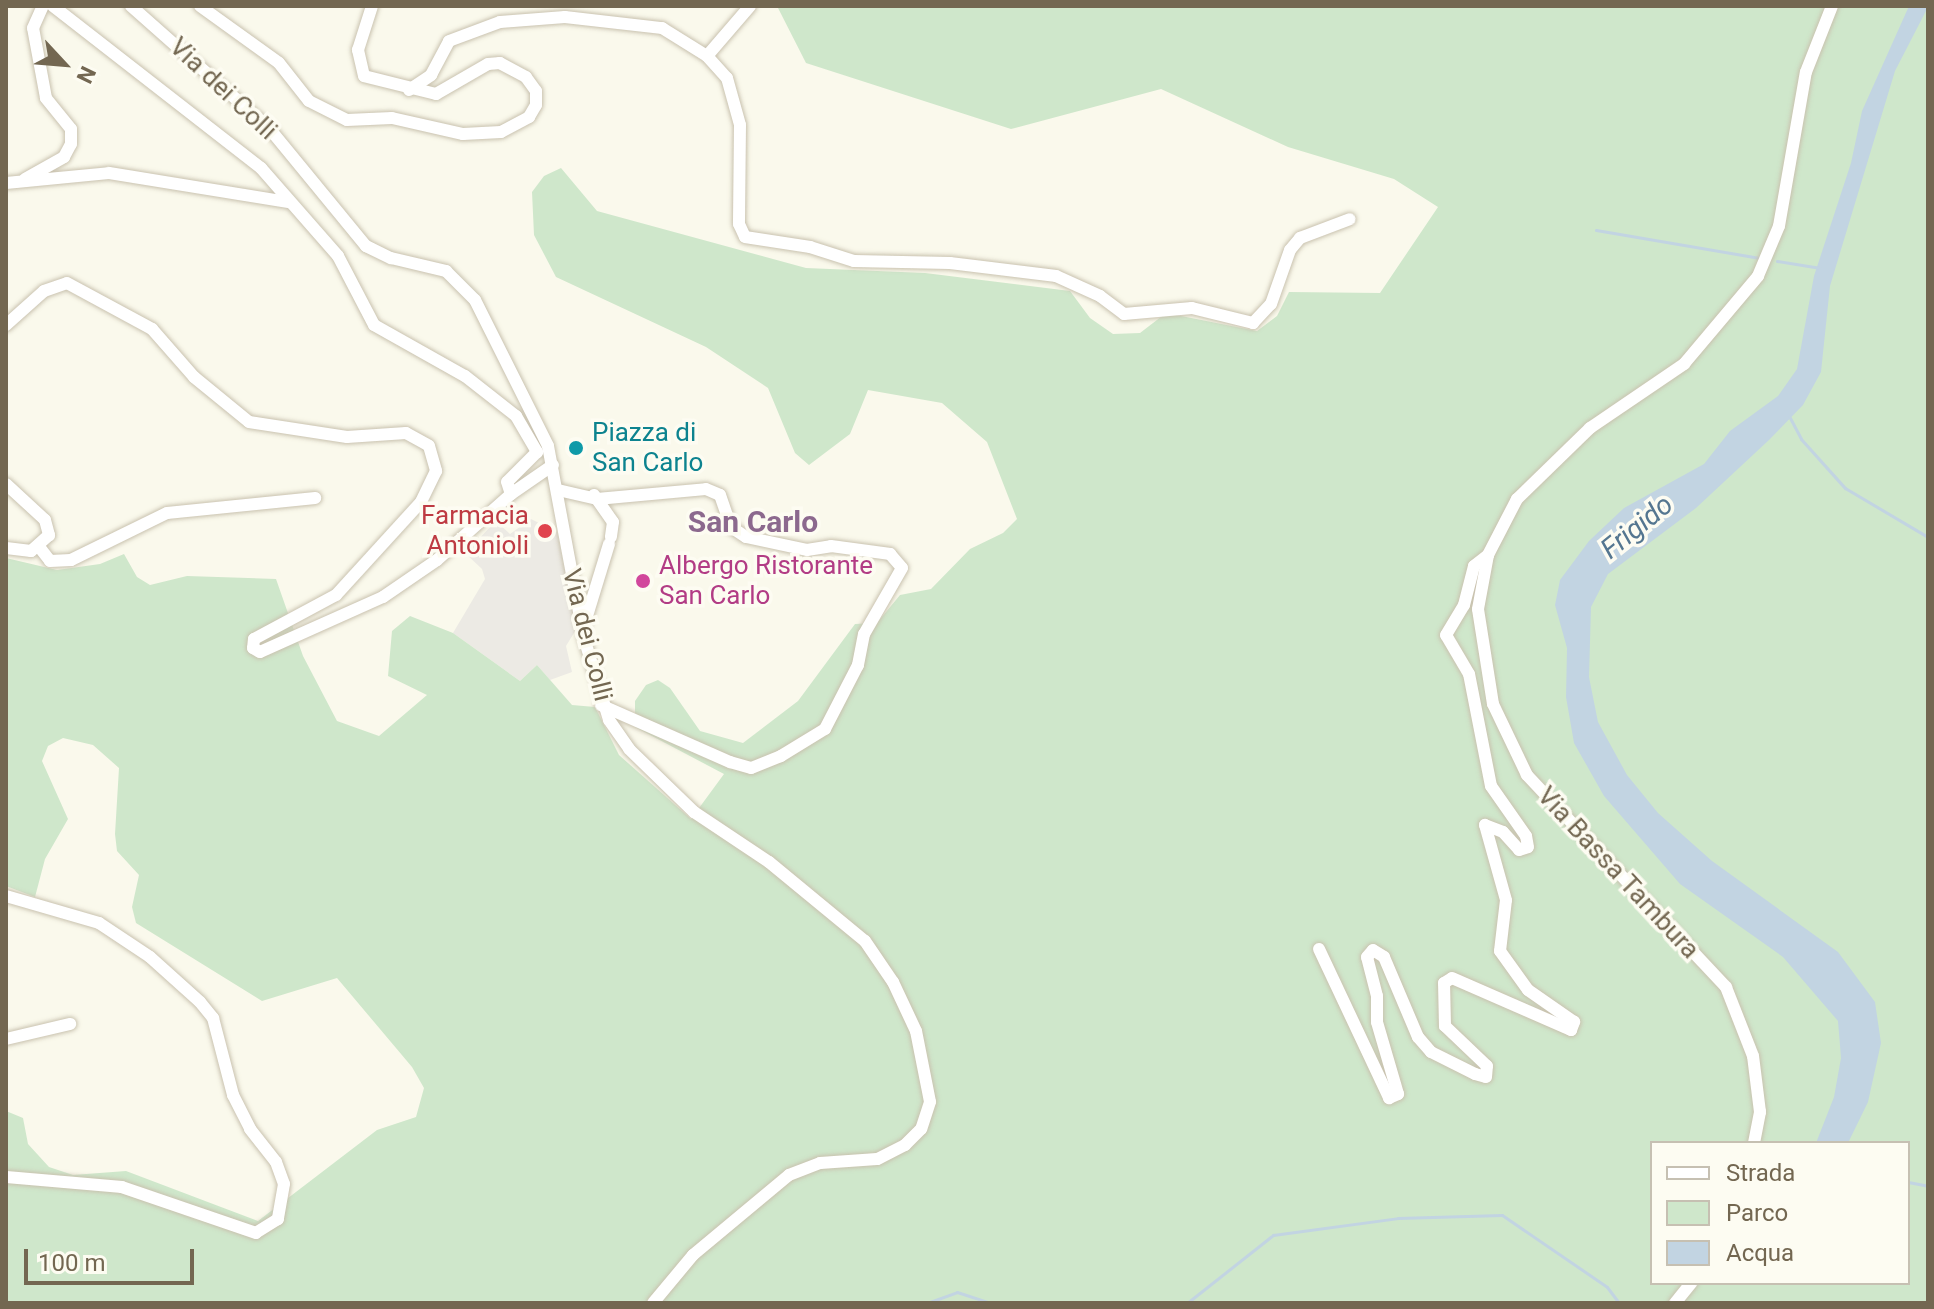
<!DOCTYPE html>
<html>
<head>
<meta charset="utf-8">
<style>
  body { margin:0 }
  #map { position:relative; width:1934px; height:1309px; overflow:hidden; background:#faf9ec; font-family:Roboto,sans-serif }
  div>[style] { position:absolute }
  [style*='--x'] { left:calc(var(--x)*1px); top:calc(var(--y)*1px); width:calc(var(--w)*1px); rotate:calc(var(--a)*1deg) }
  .industrial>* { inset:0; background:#eceae4 }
  .green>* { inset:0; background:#cfe7cb }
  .water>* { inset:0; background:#c2d4e2 }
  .stream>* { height:3px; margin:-1.5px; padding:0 1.5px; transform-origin:1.5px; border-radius:1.5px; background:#c2d4e2 }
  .roads { filter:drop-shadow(0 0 2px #c9c2af) drop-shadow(0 0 2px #c9c2af) }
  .minor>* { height:12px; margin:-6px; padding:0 6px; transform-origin:6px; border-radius:6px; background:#fff }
  .dots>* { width:22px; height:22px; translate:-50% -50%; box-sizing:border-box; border:4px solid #fdfcf2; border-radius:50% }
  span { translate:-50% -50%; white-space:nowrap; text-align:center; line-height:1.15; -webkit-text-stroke:7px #fdfcf2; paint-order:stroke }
  .street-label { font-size:26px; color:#736751 }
  .culture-label { font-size:26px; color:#0d838f }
  .left { translate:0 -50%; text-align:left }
  .health-label { font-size:26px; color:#be3a42 }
  .right { translate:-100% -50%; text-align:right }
  .hotel-label { font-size:26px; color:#b23c85 }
  .water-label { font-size:28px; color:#547690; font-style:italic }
  .quarter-label { font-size:30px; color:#8c698e; font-weight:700 }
  .frame { position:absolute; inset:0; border:8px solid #736751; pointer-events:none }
  .legend { position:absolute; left:1650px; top:1141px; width:260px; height:144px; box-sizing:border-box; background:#fdfcf2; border:2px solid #c6c0b2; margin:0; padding:10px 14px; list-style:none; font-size:24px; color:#736751 }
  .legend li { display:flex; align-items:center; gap:16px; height:40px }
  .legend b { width:40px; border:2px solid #c6c0b2 }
  .north { position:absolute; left:24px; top:24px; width:80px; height:80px; -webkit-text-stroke:6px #fdfcf2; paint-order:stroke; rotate:116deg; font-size:22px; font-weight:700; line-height:32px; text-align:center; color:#736751 }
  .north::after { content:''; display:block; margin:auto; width:28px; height:36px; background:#736751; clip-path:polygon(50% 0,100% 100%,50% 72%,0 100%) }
  .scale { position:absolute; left:24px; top:1249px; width:170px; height:36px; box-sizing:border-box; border:4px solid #736751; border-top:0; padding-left:10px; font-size:24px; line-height:28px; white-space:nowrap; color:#736751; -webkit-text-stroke:6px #fdfcf2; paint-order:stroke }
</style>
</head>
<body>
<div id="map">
  <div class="industrial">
    <i style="clip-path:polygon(531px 519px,557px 532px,577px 628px,566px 646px,572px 672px,550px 680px,537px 665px,520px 681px,453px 633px,485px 579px,482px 569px,465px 553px,496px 521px,510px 534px)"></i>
  </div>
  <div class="green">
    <i style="clip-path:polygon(evenodd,777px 6px,1928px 6px,1928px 1303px,6px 1303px,6px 1111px,23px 1118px,28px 1144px,49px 1167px,73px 1175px,126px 1171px,258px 1221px,377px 1130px,416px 1117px,424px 1088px,412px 1067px,337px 978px,262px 1001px,136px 923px,132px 907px,139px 875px,117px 851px,115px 834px,119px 768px,93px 745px,63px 738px,48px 746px,42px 761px,68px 819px,45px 859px,35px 897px,6px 886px,6px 558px,57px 570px,100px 564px,124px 554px,137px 577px,150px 585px,187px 576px,276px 579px,303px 656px,337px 721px,379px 736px,427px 695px,388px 676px,392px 631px,410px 616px,453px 633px,520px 681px,537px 665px,572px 705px,595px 707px,619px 755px,691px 819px,724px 774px,635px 727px,635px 701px,646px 685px,658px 680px,670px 688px,700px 731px,743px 743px,798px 701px,855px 624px,877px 623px,900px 595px,931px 589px,970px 549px,1003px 533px,1017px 519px,987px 442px,942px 403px,868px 390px,850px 434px,809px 465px,795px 453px,768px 388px,706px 347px,556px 277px,534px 235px,532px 192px,544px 176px,561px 168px,597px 211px,806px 268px,925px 273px,1070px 291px,1090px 318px,1113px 334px,1140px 333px,1166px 313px,1257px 331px,1277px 316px,1289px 292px,1380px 293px,1438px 207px,1394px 179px,1288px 147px,1161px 89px,1011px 129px,806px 63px,777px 6px,1652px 1143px,1908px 1143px,1908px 1283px,1652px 1283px,1652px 1143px)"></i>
  </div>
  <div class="water">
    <i style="clip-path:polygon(1909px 6px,1928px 7px,1895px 71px,1830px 286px,1821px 372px,1803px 405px,1769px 440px,1696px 508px,1608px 574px,1591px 607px,1589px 677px,1598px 722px,1627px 775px,1658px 813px,1712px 861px,1838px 952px,1875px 1002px,1881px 1043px,1868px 1102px,1848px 1143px,1816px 1143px,1834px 1097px,1841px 1058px,1838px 1021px,1783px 957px,1680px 884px,1604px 796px,1574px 743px,1566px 697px,1567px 648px,1555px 605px,1560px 580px,1589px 541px,1624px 508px,1704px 464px,1730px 431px,1778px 396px,1797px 369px,1814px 276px,1851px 163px,1862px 111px)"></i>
  </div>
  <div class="stream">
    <i style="--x:1596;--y:230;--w:166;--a:9.7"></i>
    <i style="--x:1777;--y:261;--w:44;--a:9.2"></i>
    <i style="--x:1789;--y:416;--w:26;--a:62"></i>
    <i style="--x:1801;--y:439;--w:66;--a:48.1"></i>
    <i style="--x:1845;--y:488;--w:96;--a:30.6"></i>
    <i style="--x:1908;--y:1182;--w:20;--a:11"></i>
    <i style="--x:927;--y:1303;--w:32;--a:-20"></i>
    <i style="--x:957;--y:1292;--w:35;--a:18"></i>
    <i style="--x:1187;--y:1303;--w:110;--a:-38.3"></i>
    <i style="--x:1273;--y:1235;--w:126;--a:-7.7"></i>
    <i style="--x:1398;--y:1218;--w:104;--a:-1.7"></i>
    <i style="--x:1502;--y:1215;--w:127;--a:34.4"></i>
    <i style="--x:1607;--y:1287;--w:20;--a:53"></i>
  </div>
  <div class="roads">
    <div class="minor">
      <i style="--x:53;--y:6;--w:264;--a:37.9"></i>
      <i style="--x:261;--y:168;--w:117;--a:48.8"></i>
      <i style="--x:338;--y:256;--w:78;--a:62.4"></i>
      <i style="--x:374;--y:325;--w:104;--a:29.3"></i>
      <i style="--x:465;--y:376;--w:65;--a:38.1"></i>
      <i style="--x:516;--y:416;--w:42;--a:59.7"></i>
      <i style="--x:537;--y:452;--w:42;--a:135"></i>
      <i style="--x:507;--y:482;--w:13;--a:72"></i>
      <i style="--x:131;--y:6;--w:184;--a:41.5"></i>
      <i style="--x:269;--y:128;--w:153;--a:50.6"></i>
      <i style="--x:366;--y:246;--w:28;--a:26"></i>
      <i style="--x:391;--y:258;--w:57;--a:13.3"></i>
      <i style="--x:446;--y:271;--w:41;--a:45"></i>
      <i style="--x:475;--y:300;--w:163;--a:63.4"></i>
      <i style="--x:548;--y:446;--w:195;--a:79.4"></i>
      <i style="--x:584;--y:638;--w:86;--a:73"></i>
      <i style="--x:609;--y:720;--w:35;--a:55"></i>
      <i style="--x:629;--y:749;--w:91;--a:44.1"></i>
      <i style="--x:694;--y:812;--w:90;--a:33.7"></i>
      <i style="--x:769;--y:862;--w:124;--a:39.5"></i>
      <i style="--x:865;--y:941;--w:50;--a:55.7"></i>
      <i style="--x:893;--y:982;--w:54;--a:64.9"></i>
      <i style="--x:916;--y:1031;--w:72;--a:78.8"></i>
      <i style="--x:930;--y:1102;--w:28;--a:108"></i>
      <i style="--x:921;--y:1129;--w:23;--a:135"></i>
      <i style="--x:905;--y:1145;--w:31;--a:153"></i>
      <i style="--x:877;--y:1159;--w:57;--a:176"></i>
      <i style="--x:820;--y:1163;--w:33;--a:159"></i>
      <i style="--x:789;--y:1175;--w:125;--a:140.2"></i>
      <i style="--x:693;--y:1255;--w:62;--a:129.8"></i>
      <i style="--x:200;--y:6;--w:97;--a:35.8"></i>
      <i style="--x:279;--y:63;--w:48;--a:51.7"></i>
      <i style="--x:309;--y:101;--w:42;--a:26.6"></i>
      <i style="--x:347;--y:120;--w:45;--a:-2.5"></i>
      <i style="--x:392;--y:118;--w:73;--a:12.7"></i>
      <i style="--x:463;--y:134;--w:38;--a:-3"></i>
      <i style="--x:501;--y:132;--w:32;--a:-28"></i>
      <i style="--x:529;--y:117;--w:14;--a:-60"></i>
      <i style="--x:536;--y:105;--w:14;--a:-90"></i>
      <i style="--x:536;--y:91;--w:17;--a:-126"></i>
      <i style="--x:526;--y:77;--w:30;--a:-152"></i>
      <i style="--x:500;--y:63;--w:12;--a:175"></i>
      <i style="--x:488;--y:64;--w:60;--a:150"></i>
      <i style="--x:436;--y:94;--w:74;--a:-166"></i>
      <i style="--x:364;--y:76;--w:27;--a:-103"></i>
      <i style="--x:358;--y:50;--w:46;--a:-72.3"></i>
      <i style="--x:707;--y:56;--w:66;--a:-49.3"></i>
      <i style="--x:409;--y:90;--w:27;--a:-34"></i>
      <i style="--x:431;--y:75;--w:38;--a:-62"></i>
      <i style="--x:449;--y:41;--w:54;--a:-20.4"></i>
      <i style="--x:500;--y:22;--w:65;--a:-4.4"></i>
      <i style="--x:565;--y:17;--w:98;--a:6.5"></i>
      <i style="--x:662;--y:28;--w:53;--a:31.9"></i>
      <i style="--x:707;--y:56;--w:30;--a:48"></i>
      <i style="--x:727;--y:78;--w:49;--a:74.5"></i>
      <i style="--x:740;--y:125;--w:99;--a:90.6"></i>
      <i style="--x:739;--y:224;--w:14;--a:65"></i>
      <i style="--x:745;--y:237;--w:66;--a:8.7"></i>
      <i style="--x:810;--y:247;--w:46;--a:17.7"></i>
      <i style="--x:854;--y:261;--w:96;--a:1.2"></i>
      <i style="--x:950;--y:263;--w:107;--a:7"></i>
      <i style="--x:1056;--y:276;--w:48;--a:24.4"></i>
      <i style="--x:1100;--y:296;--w:30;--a:37"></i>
      <i style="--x:1124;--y:314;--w:68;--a:-5"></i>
      <i style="--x:1192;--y:308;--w:63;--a:13.8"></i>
      <i style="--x:1253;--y:323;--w:26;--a:-47"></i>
      <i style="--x:1271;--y:304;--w:57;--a:-70.6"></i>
      <i style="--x:1290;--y:250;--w:16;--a:-50"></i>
      <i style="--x:1300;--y:238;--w:53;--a:-20.8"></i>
      <i style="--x:25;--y:179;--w:45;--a:-29.4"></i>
      <i style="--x:64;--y:157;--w:15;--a:-62"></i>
      <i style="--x:71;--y:144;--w:15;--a:-90"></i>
      <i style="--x:71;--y:129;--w:40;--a:-129"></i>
      <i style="--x:46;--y:98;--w:71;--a:-100.5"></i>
      <i style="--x:33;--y:28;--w:24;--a:-66"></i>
      <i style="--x:6;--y:183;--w:103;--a:-5.5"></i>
      <i style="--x:109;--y:173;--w:182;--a:9.2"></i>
      <i style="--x:6;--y:325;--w:51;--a:-41.8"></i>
      <i style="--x:44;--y:291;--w:24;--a:-19"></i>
      <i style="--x:67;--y:283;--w:97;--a:28.4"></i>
      <i style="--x:152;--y:329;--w:64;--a:48.8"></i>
      <i style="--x:194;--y:377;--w:71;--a:39.3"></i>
      <i style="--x:249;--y:422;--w:99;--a:8.7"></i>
      <i style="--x:347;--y:437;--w:59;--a:-3.9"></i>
      <i style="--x:406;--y:433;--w:26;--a:29"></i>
      <i style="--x:429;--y:446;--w:26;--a:74"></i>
      <i style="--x:436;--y:471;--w:34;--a:116"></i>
      <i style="--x:421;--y:502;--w:126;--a:132.4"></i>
      <i style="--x:336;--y:595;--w:93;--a:151.8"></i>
      <i style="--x:254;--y:639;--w:9;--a:96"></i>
      <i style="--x:253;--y:648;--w:8;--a:30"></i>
      <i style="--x:260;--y:652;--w:135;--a:-24.1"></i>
      <i style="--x:383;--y:597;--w:65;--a:-34.4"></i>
      <i style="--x:437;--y:560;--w:99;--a:-41.7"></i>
      <i style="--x:511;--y:494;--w:51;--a:-34.6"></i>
      <i style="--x:6;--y:484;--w:53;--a:42.7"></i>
      <i style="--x:45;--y:520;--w:16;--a:75"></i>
      <i style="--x:49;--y:535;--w:24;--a:138"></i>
      <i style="--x:31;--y:551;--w:25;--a:-173"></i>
      <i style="--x:558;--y:490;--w:40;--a:13"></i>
      <i style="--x:597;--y:499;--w:109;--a:-5.2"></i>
      <i style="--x:706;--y:489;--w:15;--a:23"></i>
      <i style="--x:720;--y:495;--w:34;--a:71"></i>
      <i style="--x:731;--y:527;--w:18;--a:34"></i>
      <i style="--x:746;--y:537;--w:62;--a:12"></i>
      <i style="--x:807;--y:550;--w:24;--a:-9"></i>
      <i style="--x:831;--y:546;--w:60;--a:7.7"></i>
      <i style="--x:890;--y:554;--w:18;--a:49"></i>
      <i style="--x:902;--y:568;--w:76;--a:119.9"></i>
      <i style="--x:864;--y:634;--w:32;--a:101"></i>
      <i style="--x:858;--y:665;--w:72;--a:117.3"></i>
      <i style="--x:825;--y:729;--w:52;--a:148.5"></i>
      <i style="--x:781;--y:756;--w:32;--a:158"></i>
      <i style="--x:751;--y:768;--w:22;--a:-164"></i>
      <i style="--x:730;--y:762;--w:141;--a:-156.2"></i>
      <i style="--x:594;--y:495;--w:33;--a:55"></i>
      <i style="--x:613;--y:522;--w:15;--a:98"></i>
      <i style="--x:40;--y:548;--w:16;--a:52"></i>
      <i style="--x:50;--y:561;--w:21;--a:-3"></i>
      <i style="--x:71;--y:560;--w:107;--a:-26.1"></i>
      <i style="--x:167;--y:513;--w:149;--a:-5.8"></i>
      <i style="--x:583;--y:629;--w:89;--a:-73"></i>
      <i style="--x:6;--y:896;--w:97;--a:16.2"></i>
      <i style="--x:99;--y:923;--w:61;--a:33.7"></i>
      <i style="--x:150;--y:957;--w:67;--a:42"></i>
      <i style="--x:200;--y:1002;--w:21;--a:51"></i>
      <i style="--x:213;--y:1018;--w:80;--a:75.4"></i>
      <i style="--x:233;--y:1095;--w:38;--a:63"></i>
      <i style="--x:250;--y:1129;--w:42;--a:51.8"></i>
      <i style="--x:276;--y:1162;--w:23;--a:70"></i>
      <i style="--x:284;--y:1184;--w:36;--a:100"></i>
      <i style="--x:278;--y:1219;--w:26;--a:148"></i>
      <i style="--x:256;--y:1233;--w:142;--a:-161.1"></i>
      <i style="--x:122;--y:1187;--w:116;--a:-175.1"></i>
      <i style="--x:1319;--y:949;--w:165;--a:64.8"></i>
      <i style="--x:1389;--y:1098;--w:10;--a:-24"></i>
      <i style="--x:1398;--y:1094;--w:75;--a:-106.3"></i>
      <i style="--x:1377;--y:1022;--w:26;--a:-90"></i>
      <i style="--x:1377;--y:996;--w:40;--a:-104.4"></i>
      <i style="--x:1367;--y:957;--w:9;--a:-49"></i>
      <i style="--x:1373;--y:950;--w:13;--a:32"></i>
      <i style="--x:1384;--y:957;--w:87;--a:67"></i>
      <i style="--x:1418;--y:1037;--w:20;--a:49"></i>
      <i style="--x:1431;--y:1052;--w:49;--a:26.6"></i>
      <i style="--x:1475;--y:1074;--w:11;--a:15"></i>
      <i style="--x:1486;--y:1077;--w:11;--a:-85"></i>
      <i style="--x:1487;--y:1066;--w:58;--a:-136.4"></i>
      <i style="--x:1445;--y:1026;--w:43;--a:-91.3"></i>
      <i style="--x:1444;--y:983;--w:9;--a:-32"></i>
      <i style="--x:1452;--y:978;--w:130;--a:23.6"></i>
      <i style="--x:1571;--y:1030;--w:9;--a:-69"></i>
      <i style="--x:1574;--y:1022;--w:56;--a:-145.2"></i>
      <i style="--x:1528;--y:990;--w:48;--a:-125.7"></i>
      <i style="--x:1500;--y:951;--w:51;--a:-83.3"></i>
      <i style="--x:1506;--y:900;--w:78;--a:-105.6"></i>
      <i style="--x:1485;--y:825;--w:19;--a:21"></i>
      <i style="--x:1503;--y:832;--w:24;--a:48"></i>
      <i style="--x:1519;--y:850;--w:9;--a:-18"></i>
      <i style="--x:1528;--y:847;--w:11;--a:-100"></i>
      <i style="--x:1526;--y:836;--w:61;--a:-125"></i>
      <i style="--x:1491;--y:786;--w:114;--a:-101.1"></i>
      <i style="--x:1469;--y:674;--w:45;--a:-120.5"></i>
      <i style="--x:1446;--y:635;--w:35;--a:-59"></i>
      <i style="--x:1464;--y:605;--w:40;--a:-75.6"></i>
      <i style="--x:1474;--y:566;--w:18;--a:-38"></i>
      <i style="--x:6;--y:1039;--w:66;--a:-13.2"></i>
      <i style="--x:1754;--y:1143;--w:32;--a:-79"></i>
      <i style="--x:1760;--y:1112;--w:56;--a:-97.1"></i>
      <i style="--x:1753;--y:1056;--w:74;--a:-111.4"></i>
      <i style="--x:1726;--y:987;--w:291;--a:-133.2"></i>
      <i style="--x:1527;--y:775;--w:79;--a:-115.6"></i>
      <i style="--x:1493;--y:704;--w:96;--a:-99"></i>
      <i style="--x:1478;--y:609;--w:55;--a:-79.5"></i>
      <i style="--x:1488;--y:555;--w:63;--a:-62.6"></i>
      <i style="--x:1517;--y:499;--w:102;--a:-44.2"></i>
      <i style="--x:1590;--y:428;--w:114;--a:-34.2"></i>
      <i style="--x:1684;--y:364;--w:115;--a:-49.9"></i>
      <i style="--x:1758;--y:276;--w:54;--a:-67.2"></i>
      <i style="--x:1779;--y:226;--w:156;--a:-80.1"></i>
      <i style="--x:1806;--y:72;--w:71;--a:-68.5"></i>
      <i style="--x:1675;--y:1303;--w:26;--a:-51"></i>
    </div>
  </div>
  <div class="dots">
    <i style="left:576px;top:448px;background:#0f9aa8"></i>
    <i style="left:545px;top:531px;background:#e0444e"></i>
    <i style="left:643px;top:581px;background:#d1479c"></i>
  </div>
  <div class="street-label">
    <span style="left:223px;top:89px;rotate:43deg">Via dei Colli</span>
    <span style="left:587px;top:635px;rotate:76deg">Via dei Colli</span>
    <span style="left:1618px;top:873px;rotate:47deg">Via Bassa Tambura</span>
  </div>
  <div class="culture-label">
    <span class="left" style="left:592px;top:448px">Piazza di<br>San Carlo</span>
  </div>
  <div class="health-label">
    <span class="right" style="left:529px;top:531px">Farmacia<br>Antonioli</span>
  </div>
  <div class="hotel-label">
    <span class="left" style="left:659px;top:581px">Albergo Ristorante<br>San Carlo</span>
  </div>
  <div class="water-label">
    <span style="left:1637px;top:527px;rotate:-39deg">Frigido</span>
  </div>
  <div class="quarter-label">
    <span style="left:753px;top:522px">San Carlo</span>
  </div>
  <div class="frame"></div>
  <ul class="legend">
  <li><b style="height:10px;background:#fff"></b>Strada</li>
  <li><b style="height:22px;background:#cfe7cb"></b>Parco</li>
  <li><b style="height:22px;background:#c2d4e2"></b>Acqua</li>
  </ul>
  <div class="north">N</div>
  <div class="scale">100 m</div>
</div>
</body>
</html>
